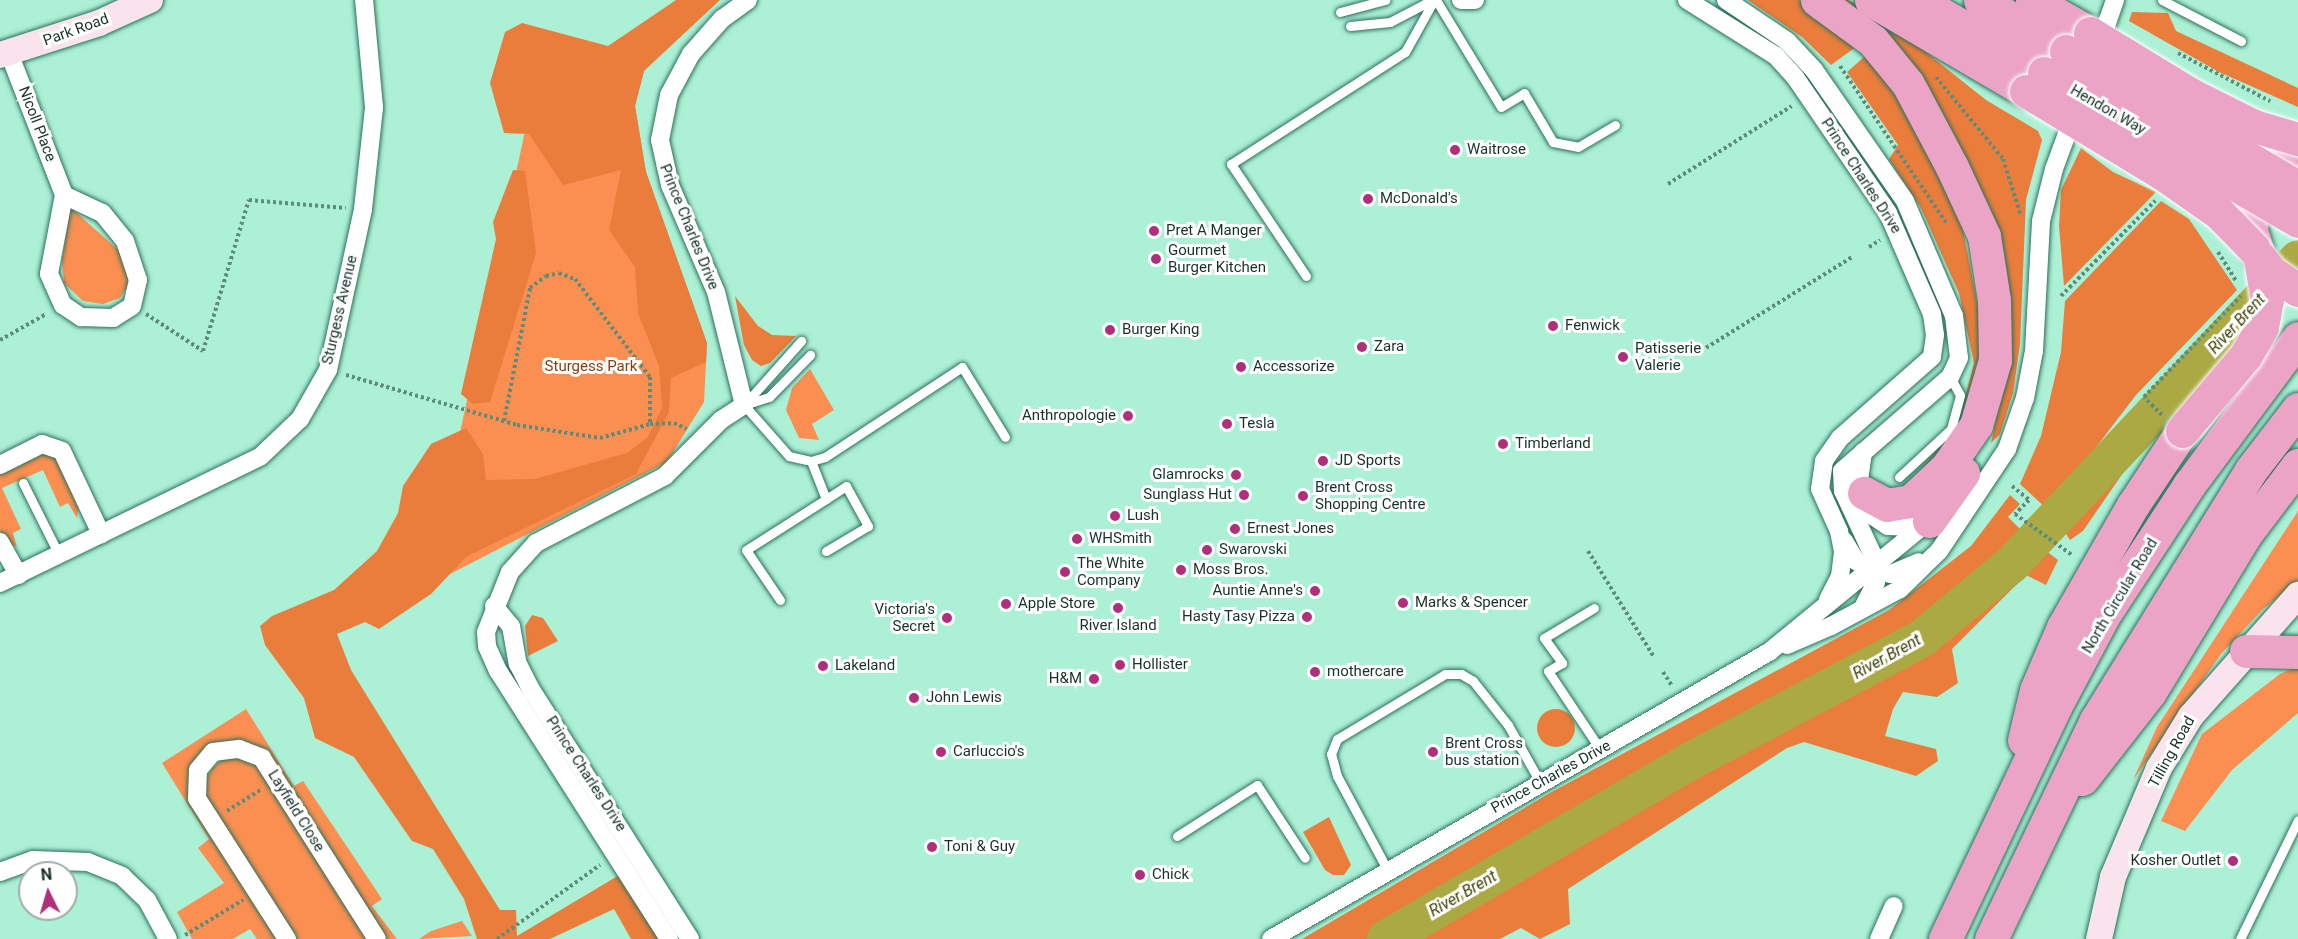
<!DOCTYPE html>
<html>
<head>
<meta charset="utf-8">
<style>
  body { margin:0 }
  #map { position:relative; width:2298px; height:939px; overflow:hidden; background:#acf1d6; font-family:Roboto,sans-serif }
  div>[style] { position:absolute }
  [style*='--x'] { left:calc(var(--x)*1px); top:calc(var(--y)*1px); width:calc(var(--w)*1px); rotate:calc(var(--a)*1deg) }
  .green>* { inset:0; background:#fa8f51 }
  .forest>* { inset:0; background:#ea7d3b }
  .round { border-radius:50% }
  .river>* { height:38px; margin:-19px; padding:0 19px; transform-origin:19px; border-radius:19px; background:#aaa943 }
  .path>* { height:4px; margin-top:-2px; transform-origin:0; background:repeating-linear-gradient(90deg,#5d8c7a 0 3px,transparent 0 6px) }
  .roads { filter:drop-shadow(0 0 2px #2c715b) drop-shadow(0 0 2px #2c715b) }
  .lane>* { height:9px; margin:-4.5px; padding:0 4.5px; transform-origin:4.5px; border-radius:4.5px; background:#fff }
  .street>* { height:18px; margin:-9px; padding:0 9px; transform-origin:9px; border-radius:9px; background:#fff }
  .secondary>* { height:26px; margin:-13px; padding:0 13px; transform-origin:13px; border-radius:13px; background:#f9e4ee }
  .highway>* { height:33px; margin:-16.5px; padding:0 16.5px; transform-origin:16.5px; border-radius:16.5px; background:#eba4c6 }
  .bridges { filter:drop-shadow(0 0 2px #fff) drop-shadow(0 0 2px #fff) }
  .highway-bridge>* { height:33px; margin:-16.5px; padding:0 16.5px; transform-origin:16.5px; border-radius:16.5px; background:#eba4c6 }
  .dots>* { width:16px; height:16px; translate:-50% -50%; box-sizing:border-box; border:3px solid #fff; border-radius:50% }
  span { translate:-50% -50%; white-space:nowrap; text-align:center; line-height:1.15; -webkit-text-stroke:6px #fff; paint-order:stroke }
  .street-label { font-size:15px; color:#173329 }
  .poi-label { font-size:15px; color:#173329 }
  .left { translate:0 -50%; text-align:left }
  .right { translate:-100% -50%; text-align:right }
  .park-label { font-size:15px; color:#853f10 }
  .water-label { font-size:16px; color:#3f3e03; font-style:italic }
  .north { position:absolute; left:18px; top:861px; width:60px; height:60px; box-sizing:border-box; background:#fff; border:2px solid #a2ada9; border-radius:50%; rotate:355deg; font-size:16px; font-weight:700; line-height:24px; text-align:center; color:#173329 }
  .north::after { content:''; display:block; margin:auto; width:21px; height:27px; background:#af2f7b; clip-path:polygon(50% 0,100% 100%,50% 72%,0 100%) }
</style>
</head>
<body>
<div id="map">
  <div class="green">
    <i style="clip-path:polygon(539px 66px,644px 71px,635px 106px,646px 172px,707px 343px,704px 402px,667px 462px,427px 586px)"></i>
    <i style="clip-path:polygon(70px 207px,125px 256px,128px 285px,120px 298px,103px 304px,83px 301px,64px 283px,62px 260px)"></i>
    <i style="clip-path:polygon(810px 369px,834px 410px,812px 424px,819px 440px,799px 438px,786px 410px,792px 388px)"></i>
    <i style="clip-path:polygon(43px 450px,58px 455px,80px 498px,77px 518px,68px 503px,60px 507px,43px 470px,2px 488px,21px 529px,13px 533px,17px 547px,5px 541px,0 530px,0 471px)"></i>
    <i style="clip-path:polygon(2298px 511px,2298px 581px,2262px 610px,2221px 654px,2133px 780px,2157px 727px)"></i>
    <i style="clip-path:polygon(2298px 666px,2298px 713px,2232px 770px,2185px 831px,2161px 821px,2202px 734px,2280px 674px)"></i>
    <i style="clip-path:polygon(246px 709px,294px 786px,303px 781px,382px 899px,372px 906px,397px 939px,387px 939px,265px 752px,210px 746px,193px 797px,282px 939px,257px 939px,250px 929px,233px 939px,192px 939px,177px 912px,224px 883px,198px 848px,209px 839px,162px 763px)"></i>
    <i style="clip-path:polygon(240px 756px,258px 764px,369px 939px,297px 939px,207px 801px,203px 784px,213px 767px,226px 757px)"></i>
    <i style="clip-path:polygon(462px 921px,472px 936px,419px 939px,431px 931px)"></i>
  </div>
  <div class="forest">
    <i style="clip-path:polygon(676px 0,720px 0,644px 71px,635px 106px,646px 172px,707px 343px,706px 362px,671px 378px,669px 412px,636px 474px,466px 557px,431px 594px,379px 629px,365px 622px,337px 634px,351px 670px,500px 910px,516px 910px,517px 936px,621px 874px,659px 939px,631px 939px,614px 909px,550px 939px,477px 939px,464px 899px,433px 849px,412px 841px,354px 757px,315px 738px,304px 698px,265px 645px,260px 626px,272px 616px,334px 590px,377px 551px,398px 513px,403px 486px,431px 444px,466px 428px,483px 454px,486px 480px,535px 479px,627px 453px,648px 437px,662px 408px,659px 366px,638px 313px,635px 267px,609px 230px,621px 170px,563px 185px,529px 134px,504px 133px,490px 83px,505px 32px,522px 23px,608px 46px)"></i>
    <i style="clip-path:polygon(1748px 0,1799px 0,1864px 41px,1831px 65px,1802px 37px)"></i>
    <i style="clip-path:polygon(1831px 0,1849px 0,1902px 33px,1986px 100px,2038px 131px,2042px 140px,2026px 200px,2020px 344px,2013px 393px,2000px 434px,1991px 443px,2007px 368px,1995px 238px)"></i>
    <i style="clip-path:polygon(2132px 12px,2168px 13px,2176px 31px,2298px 88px,2298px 107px,2219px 72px,2129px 21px)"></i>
    <i style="clip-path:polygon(1872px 50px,1958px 204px,1986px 348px,1961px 426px,1907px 487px,1958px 424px,1974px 363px,1959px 293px,1921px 208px,1889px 159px,1898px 145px,1847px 72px)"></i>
    <i style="clip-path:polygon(2081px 148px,2113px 172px,2156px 192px,2064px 286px,2059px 226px,2061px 190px)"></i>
    <i style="clip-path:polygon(513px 170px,525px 171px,536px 253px,490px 402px,473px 404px,461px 394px,496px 239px,493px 222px)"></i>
    <i style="clip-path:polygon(2161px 201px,2189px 219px,2237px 290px,2136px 395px,2048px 510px,2020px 484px,2041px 436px,2061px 352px,2065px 301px)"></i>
    <i style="clip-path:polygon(735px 296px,758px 326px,772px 335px,796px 336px,770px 363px,761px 366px,752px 360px,744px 345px)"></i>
    <i style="clip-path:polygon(2134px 457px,2083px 531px,2070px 540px,2057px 520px,2100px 481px)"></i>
    <i style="clip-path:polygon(2010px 495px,2020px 504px,2008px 517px,2028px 537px,1918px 633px,1635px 781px,1368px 939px,1302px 939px,1550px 793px,1889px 610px,1971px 546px)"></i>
    <i style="clip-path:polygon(2036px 543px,2058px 560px,2046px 585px,2026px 575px,1952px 649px,1958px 683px,1937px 697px,1903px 692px,1893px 709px,1885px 736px,1936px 749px,1938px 761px,1916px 776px,1804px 742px,1787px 748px,1568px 889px,1570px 924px,1540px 939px,1521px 928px,1500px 939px,1407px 939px,1690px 772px,1924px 646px)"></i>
    <i style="clip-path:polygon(532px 615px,543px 618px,558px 641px,528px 656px,525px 626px)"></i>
    <i class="round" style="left:1537px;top:709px;width:38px;height:38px"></i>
    <i style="clip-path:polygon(1329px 817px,1351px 865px,1344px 875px,1333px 875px,1325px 870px,1303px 832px)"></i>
  </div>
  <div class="river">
    <i style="--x:1386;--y:939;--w:346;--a:-30.3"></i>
    <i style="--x:1685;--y:764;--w:267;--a:-27.9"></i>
    <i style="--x:1921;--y:639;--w:118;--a:-39.5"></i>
    <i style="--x:2012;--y:564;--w:418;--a:-46.8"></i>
  </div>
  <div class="path">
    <i style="--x:2178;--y:53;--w:104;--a:27.6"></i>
    <i style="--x:1840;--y:66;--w:191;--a:55.9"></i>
    <i style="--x:1936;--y:77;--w:106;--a:50.7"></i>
    <i style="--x:2003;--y:159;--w:60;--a:72.5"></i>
    <i style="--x:1668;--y:184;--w:146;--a:-32.2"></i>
    <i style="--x:1869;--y:247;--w:13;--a:-32"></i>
    <i style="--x:2218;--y:252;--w:34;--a:58"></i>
    <i style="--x:2061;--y:296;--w:134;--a:-45.3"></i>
    <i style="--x:146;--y:314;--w:68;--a:33"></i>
    <i style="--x:203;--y:351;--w:158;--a:-73.1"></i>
    <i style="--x:249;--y:200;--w:97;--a:4.7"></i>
    <i style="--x:0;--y:340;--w:53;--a:-29.5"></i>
    <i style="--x:1701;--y:351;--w:178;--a:-31.9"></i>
    <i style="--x:346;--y:375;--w:178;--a:16.3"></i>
    <i style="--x:517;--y:425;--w:84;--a:8.9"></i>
    <i style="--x:600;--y:438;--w:52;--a:-15.6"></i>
    <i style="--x:650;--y:424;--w:24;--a:-2"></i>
    <i style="--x:674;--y:423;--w:14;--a:25"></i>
    <i style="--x:2162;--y:415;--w:25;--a:-135"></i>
    <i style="--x:2144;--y:397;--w:140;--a:-46.2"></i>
    <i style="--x:504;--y:421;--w:136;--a:-78.9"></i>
    <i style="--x:530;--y:288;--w:20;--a:-37"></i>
    <i style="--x:546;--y:276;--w:13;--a:-13"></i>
    <i style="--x:559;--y:273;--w:17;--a:21"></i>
    <i style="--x:575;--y:279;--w:123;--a:52.6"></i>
    <i style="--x:650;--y:377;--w:47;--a:90"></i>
    <i style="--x:2012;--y:486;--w:22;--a:39"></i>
    <i style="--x:2029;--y:500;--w:20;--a:135"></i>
    <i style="--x:2015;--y:514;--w:70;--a:35.7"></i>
    <i style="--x:1588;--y:551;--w:125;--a:58.1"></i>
    <i style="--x:1663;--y:672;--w:17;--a:57"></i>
    <i style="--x:227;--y:811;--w:41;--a:-32.2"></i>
    <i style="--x:185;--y:935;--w:68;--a:-31.1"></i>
    <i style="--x:497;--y:939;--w:127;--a:-35.7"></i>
  </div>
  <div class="roads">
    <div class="lane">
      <i style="--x:1436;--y:0;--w:125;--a:58.7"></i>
      <i style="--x:1501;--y:107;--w:27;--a:-31"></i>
      <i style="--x:1524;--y:93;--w:57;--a:59.4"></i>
      <i style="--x:1553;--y:142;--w:25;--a:11"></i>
      <i style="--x:1578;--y:147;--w:43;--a:-30.7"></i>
      <i style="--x:2162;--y:0;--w:89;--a:27.4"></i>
      <i style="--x:1340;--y:12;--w:47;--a:-14.9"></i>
      <i style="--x:1350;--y:26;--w:40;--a:-5.7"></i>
      <i style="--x:1390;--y:22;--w:47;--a:-27.6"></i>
      <i style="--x:1306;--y:276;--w:135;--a:-123.8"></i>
      <i style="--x:1231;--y:164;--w:207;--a:-32.8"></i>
      <i style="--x:1405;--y:52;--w:60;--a:-60.9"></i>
      <i style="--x:744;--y:405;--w:68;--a:48.6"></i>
      <i style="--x:789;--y:456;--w:23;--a:13"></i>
      <i style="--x:811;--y:461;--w:15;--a:-16"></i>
      <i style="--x:825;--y:457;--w:164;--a:-33.3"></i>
      <i style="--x:962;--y:367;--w:82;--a:58.4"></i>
      <i style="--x:744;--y:405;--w:86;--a:-48.3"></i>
      <i style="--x:744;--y:405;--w:26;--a:-18"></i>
      <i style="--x:769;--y:397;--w:59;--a:-45.7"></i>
      <i style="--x:811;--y:461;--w:41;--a:68.5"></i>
      <i style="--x:826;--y:499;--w:24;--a:-33"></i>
      <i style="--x:846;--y:486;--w:46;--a:61.2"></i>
      <i style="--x:868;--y:526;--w:49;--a:149.2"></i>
      <i style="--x:1899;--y:477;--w:71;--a:-42.7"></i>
      <i style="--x:1951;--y:429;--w:35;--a:-75"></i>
      <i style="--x:1960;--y:395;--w:21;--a:-119"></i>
      <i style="--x:23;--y:483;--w:80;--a:63.4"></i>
      <i style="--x:780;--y:600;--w:60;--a:-124.2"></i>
      <i style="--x:746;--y:550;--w:95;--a:-32.5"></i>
      <i style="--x:1594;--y:608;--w:58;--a:149"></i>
      <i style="--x:1544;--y:638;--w:31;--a:54"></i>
      <i style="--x:1562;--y:663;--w:16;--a:150"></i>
      <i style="--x:1548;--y:671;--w:94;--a:56.3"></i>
      <i style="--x:1177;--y:836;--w:95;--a:-32.5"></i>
      <i style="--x:1257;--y:785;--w:87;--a:56.7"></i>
      <i style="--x:1388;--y:871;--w:108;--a:-118.2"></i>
      <i style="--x:1337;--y:776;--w:23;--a:-105"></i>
      <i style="--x:1331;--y:754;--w:16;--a:-68"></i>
      <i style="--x:1337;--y:739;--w:126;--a:-31"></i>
      <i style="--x:1445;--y:674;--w:16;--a:0"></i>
      <i style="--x:1461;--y:674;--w:14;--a:30"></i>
      <i style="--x:1473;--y:681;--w:56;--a:51.5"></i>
      <i style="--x:1508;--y:725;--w:65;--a:60.7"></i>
      <i style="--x:2240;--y:939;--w:132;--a:-64"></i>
    </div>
    <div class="street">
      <i style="--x:1461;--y:0;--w:14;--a:0"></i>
      <i style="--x:1687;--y:0;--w:105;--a:32.2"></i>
      <i style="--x:1776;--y:56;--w:28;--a:48"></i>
      <i style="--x:1795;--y:77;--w:165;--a:55.6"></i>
      <i style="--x:1888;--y:213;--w:110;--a:66.5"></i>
      <i style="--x:1932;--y:314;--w:21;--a:82"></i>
      <i style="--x:1935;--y:335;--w:22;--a:98"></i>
      <i style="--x:1932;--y:357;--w:123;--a:138.6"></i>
      <i style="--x:1840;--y:438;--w:28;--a:125"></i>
      <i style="--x:1824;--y:461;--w:28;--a:98"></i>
      <i style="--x:1820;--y:489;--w:46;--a:65.7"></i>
      <i style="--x:1839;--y:531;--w:21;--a:79"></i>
      <i style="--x:1843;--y:552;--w:24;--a:97"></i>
      <i style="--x:1840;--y:576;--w:27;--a:117"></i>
      <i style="--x:1726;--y:0;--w:73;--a:33.9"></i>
      <i style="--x:1787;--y:41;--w:40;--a:47"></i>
      <i style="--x:1814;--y:70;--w:160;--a:55.2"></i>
      <i style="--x:1905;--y:201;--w:125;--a:66.9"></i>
      <i style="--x:1954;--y:316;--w:42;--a:83.2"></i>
      <i style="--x:1959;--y:358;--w:21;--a:115"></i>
      <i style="--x:1950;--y:377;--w:143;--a:139"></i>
      <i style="--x:1842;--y:471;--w:20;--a:87"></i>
      <i style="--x:1843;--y:491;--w:81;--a:65"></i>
      <i style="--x:1877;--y:564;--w:18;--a:93"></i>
      <i style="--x:1876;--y:582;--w:29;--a:117"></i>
      <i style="--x:2099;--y:46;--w:49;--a:-70.8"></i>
      <i style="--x:9;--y:53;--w:152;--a:68.8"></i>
      <i style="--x:64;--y:195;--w:80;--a:100.8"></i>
      <i style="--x:49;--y:274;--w:34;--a:66"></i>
      <i style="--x:63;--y:305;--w:22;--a:34"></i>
      <i style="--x:81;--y:317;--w:32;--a:2"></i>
      <i style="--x:113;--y:318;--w:22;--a:-32"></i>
      <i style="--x:132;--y:306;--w:27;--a:-77"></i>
      <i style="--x:138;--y:280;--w:41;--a:-108.4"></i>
      <i style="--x:125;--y:241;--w:36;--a:-129"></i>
      <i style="--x:102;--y:213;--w:42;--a:-154.7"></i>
      <i style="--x:1863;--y:452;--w:29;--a:98"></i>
      <i style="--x:1859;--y:481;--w:38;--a:68"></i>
      <i style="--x:1873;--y:516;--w:18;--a:34"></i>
      <i style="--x:1888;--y:526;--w:33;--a:2"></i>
      <i style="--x:0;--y:465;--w:47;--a:-26.6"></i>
      <i style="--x:42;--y:444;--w:21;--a:19"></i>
      <i style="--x:62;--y:451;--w:92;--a:64.8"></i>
      <i style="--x:1844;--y:541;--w:23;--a:59"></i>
      <i style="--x:1856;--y:561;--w:17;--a:33"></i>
      <i style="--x:1870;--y:570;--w:21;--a:11"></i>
      <i style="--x:1891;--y:574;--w:30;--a:-23"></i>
      <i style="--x:0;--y:542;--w:38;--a:61"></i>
      <i style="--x:0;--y:583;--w:290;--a:-25.9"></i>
      <i style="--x:261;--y:456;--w:54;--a:-43.5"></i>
      <i style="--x:300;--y:419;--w:56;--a:-60.3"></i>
      <i style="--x:328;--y:370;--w:165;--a:-77.7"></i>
      <i style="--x:363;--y:209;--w:103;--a:-83.8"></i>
      <i style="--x:374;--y:107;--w:107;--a:-95.3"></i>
      <i style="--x:494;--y:606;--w:26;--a:50"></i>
      <i style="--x:511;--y:626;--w:39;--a:80"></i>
      <i style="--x:518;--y:664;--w:30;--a:63"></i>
      <i style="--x:532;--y:691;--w:294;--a:57.5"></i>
      <i style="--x:1787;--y:645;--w:48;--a:-23.4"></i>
      <i style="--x:1831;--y:626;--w:78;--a:-28.2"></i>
      <i style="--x:1900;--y:589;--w:54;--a:-44.3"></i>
      <i style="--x:1939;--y:551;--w:123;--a:-56.3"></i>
      <i style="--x:2007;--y:449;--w:54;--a:-70.6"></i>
      <i style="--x:2025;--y:398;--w:48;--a:-79.2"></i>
      <i style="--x:2034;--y:351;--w:130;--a:-86.9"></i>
      <i style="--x:2041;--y:221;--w:54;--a:-76"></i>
      <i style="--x:2054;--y:169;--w:61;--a:-69.8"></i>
      <i style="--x:0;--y:872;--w:35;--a:-20"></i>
      <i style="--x:33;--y:860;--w:55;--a:2.1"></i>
      <i style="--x:88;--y:862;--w:37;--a:22"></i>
      <i style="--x:122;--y:876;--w:35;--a:44"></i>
      <i style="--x:147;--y:900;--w:44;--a:61.7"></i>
      <i style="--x:287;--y:939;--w:167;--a:-122.6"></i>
      <i style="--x:197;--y:798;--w:28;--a:-88"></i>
      <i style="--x:198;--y:770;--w:23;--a:-50"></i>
      <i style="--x:213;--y:752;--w:26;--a:-7"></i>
      <i style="--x:239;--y:749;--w:25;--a:21"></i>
      <i style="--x:262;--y:758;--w:214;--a:57.6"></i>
      <i style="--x:669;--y:939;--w:318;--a:-122.5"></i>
      <i style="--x:498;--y:671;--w:27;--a:-114"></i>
      <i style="--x:487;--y:646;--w:14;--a:-94"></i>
      <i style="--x:486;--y:632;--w:65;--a:-68.2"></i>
      <i style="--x:510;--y:572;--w:39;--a:-48"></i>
      <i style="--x:536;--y:543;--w:145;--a:-27.4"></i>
      <i style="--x:665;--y:476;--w:79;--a:-45"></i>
      <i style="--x:721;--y:420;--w:27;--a:-33"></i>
      <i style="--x:744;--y:405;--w:116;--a:-103.9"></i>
      <i style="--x:716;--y:292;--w:116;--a:-113.3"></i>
      <i style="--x:670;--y:185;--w:46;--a:-102.5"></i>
      <i style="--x:660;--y:140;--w:46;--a:-78.7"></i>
      <i style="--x:669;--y:95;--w:47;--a:-61.8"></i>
      <i style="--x:691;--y:54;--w:47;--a:-48.5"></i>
      <i style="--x:722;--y:19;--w:32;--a:-36"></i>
      <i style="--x:1271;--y:939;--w:575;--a:-29.96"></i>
      <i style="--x:1769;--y:652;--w:207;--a:-39.3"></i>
      <i style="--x:1929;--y:521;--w:34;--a:-12"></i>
      <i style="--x:1879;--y:939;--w:36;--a:-66"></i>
    </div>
    <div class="secondary">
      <i style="--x:0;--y:55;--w:104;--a:-17.9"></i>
      <i style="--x:99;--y:23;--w:56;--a:-24.3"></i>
      <i style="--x:2099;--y:939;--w:64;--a:-77.3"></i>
      <i style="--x:2113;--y:877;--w:118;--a:-67.1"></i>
      <i style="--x:2159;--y:768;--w:61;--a:-58.4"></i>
      <i style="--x:2191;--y:716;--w:162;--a:-48.5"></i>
    </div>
    <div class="highway">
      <i style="--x:1817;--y:0;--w:69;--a:36.2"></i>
      <i style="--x:1873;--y:41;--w:55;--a:50.9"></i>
      <i style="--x:1908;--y:84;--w:94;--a:62.1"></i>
      <i style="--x:1952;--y:167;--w:76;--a:65.1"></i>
      <i style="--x:1984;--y:236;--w:65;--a:81.1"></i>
      <i style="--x:1994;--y:300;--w:60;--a:89"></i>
      <i style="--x:1995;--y:360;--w:68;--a:106.3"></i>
      <i style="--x:1976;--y:425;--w:51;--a:124.6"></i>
      <i style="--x:1947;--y:467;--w:50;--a:136.6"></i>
      <i style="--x:1911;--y:501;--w:24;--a:171"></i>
      <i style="--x:1887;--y:505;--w:26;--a:-152"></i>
      <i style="--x:1871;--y:0;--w:180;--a:30.4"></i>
      <i style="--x:1917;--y:0;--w:146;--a:29.9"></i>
      <i style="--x:1980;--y:0;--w:100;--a:30.7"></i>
      <i style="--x:2032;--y:0;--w:67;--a:29.6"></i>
      <i style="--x:2260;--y:258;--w:29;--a:-108"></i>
      <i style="--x:2251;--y:230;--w:45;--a:-84.9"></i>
      <i style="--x:2255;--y:185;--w:21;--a:-49"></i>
      <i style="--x:2269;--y:169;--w:34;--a:-32"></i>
      <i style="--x:1929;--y:521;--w:59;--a:-54.7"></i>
      <i style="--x:2246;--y:651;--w:52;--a:1.1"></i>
      <i style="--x:2024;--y:740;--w:51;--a:-76.5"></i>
      <i style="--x:2036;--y:690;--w:69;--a:-66.8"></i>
      <i style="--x:2063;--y:627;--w:141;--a:-60.2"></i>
      <i style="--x:2133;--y:505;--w:89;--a:-56.5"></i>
      <i style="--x:2082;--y:779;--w:110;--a:-52"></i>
      <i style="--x:2150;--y:692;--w:184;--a:-58.8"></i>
      <i style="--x:2245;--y:535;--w:88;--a:-52.9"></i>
      <i style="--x:1945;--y:939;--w:257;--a:-64.6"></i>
      <i style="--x:2055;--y:707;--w:104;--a:-62"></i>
      <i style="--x:2104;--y:615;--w:155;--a:-56.8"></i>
      <i style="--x:2189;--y:485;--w:183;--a:-53.4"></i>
      <i style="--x:1991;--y:939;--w:243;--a:-64.4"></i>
      <i style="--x:2096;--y:720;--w:294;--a:-58.2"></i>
      <i style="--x:2251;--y:470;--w:77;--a:-52.4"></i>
    </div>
  </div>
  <div class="bridges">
    <div class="highway-bridge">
      <i style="--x:2090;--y:33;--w:117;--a:31.4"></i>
      <i style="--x:2190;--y:94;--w:72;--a:26.6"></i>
      <i style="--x:2254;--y:126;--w:46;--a:16.5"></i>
      <i style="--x:2066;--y:51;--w:269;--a:30.4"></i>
      <i style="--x:2044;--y:73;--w:294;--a:30.2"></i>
      <i style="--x:2026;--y:91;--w:160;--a:31.2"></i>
      <i style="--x:2163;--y:174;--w:68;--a:34.9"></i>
      <i style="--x:2219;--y:213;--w:50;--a:45.8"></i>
      <i style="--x:2260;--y:258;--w:18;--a:52"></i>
      <i style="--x:2271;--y:272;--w:32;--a:34"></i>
      <i style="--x:2182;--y:431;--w:99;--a:-49.9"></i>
      <i style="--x:2246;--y:355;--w:32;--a:-60"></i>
      <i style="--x:2262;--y:327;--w:27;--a:-80"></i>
      <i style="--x:2267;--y:300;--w:43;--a:-99.5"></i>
    </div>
  </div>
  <div class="dots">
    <i style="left:1455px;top:150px;background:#af2f7b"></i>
    <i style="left:1368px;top:199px;background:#af2f7b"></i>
    <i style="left:1154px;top:231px;background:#af2f7b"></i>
    <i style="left:1156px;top:259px;background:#af2f7b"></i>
    <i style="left:1553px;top:326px;background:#af2f7b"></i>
    <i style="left:1110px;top:330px;background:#af2f7b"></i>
    <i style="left:1362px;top:347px;background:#af2f7b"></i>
    <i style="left:1623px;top:357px;background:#af2f7b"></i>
    <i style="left:1241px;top:367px;background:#af2f7b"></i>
    <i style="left:1128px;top:416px;background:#af2f7b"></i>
    <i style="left:1227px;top:424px;background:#af2f7b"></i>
    <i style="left:1503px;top:444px;background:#af2f7b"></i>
    <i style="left:1323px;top:461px;background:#af2f7b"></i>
    <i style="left:1236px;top:475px;background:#af2f7b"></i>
    <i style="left:1244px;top:495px;background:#af2f7b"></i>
    <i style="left:1303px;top:496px;background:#af2f7b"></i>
    <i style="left:1115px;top:516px;background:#af2f7b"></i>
    <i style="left:1235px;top:529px;background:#af2f7b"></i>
    <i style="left:1077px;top:539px;background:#af2f7b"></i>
    <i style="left:1207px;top:550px;background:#af2f7b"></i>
    <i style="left:1181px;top:570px;background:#af2f7b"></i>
    <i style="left:1065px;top:572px;background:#af2f7b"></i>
    <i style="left:1315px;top:591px;background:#af2f7b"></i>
    <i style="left:1403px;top:603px;background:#af2f7b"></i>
    <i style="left:1006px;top:604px;background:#af2f7b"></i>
    <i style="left:1118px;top:608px;background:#af2f7b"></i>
    <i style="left:1307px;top:617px;background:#af2f7b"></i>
    <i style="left:947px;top:618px;background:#af2f7b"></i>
    <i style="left:1120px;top:665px;background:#af2f7b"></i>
    <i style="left:823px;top:666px;background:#af2f7b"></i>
    <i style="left:1315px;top:672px;background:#af2f7b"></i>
    <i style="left:1094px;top:679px;background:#af2f7b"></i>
    <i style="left:914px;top:698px;background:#af2f7b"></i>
    <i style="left:941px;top:752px;background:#af2f7b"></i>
    <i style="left:1433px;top:752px;background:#af2f7b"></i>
    <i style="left:932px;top:847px;background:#af2f7b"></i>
    <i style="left:2233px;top:861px;background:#af2f7b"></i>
    <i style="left:1140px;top:875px;background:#af2f7b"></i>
  </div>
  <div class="street-label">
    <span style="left:76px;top:30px;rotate:-20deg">Park Road</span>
    <span style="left:2108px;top:110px;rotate:30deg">Hendon Way</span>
    <span style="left:37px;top:124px;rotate:69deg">Nicoll Place</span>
    <span style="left:1861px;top:176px;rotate:57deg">Prince Charles Drive</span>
    <span style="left:689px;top:227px;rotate:68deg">Prince Charles Drive</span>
    <span style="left:340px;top:310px;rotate:-77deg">Sturgess Avenue</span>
    <span style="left:2120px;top:596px;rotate:-59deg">North Circular Road</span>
    <span style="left:2172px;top:752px;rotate:-61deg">Tilling Road</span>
    <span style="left:586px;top:774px;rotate:57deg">Prince Charles Drive</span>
    <span style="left:1551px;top:777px;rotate:-29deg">Prince Charles Drive</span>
    <span style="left:296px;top:811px;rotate:58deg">Layfield Close</span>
  </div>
  <div class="poi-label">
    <span class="left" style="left:1467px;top:150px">Waitrose</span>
    <span class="left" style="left:1380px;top:199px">McDonald's</span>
    <span class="left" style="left:1166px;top:231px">Pret A Manger</span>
    <span class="left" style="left:1168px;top:259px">Gourmet<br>Burger Kitchen</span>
    <span class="left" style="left:1565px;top:326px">Fenwick</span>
    <span class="left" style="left:1122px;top:330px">Burger King</span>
    <span class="left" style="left:1374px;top:347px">Zara</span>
    <span class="left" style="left:1635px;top:357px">Patisserie<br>Valerie</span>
    <span class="left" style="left:1253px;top:367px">Accessorize</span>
    <span class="right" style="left:1116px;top:416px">Anthropologie</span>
    <span class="left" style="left:1239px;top:424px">Tesla</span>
    <span class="left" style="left:1515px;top:444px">Timberland</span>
    <span class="left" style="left:1335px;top:461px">JD Sports</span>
    <span class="right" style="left:1224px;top:475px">Glamrocks</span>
    <span class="left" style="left:1315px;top:496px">Brent Cross<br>Shopping Centre</span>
    <span class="right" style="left:1232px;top:495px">Sunglass Hut</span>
    <span class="left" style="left:1127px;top:516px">Lush</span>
    <span class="left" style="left:1247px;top:529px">Ernest Jones</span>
    <span class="left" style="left:1089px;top:539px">WHSmith</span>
    <span class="left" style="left:1219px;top:550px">Swarovski</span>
    <span class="left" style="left:1077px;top:572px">The White<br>Company</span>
    <span class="left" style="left:1193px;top:570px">Moss Bros.</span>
    <span class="right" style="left:1303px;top:591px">Auntie Anne's</span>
    <span class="left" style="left:1415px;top:603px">Marks &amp; Spencer</span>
    <span class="left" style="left:1018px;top:604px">Apple Store</span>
    <span class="right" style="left:935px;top:618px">Victoria's<br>Secret</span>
    <span class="right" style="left:1295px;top:617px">Hasty Tasy Pizza</span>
    <span style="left:1118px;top:626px">River Island</span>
    <span class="left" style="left:1132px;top:665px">Hollister</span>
    <span class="left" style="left:835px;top:666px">Lakeland</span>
    <span class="left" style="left:1327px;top:672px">mothercare</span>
    <span class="right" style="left:1082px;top:679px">H&amp;M</span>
    <span class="left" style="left:926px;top:698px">John Lewis</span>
    <span class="left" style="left:1445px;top:752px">Brent Cross<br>bus station</span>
    <span class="left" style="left:953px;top:752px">Carluccio's</span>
    <span class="left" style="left:944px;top:847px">Toni &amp; Guy</span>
    <span class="right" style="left:2221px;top:861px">Kosher Outlet</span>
    <span class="left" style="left:1152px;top:875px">Chick</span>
  </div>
  <div class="park-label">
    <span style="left:591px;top:367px">Sturgess Park</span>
  </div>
  <div class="water-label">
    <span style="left:2237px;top:324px;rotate:-47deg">River Brent</span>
    <span style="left:1887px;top:657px;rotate:-29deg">River Brent</span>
    <span style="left:1463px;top:894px;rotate:-30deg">River Brent</span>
  </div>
  <div class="north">N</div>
</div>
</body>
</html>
